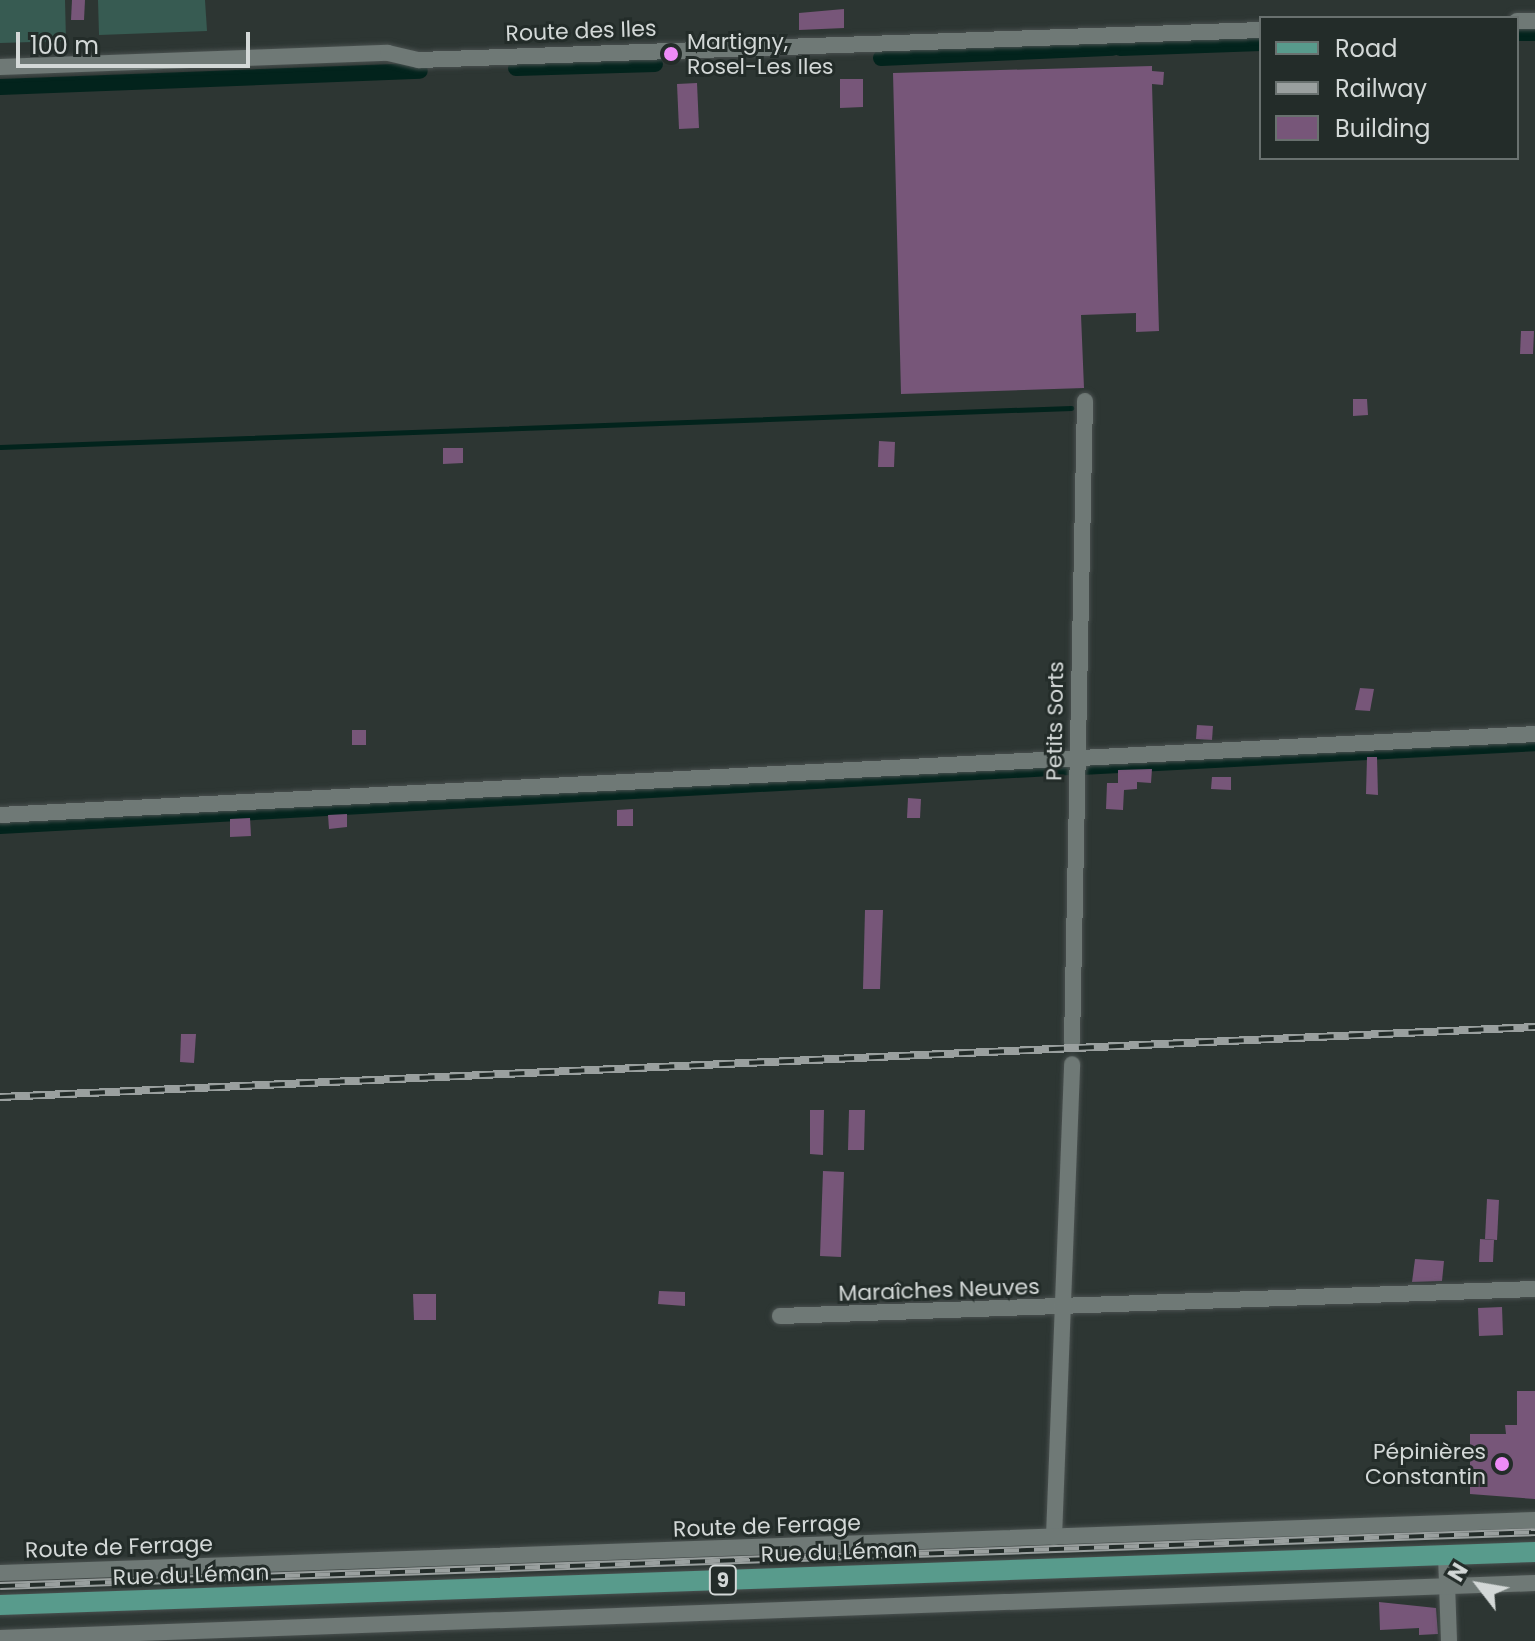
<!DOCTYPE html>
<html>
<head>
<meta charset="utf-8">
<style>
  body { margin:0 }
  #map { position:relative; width:1535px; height:1641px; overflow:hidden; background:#2d3633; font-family:Poppins,sans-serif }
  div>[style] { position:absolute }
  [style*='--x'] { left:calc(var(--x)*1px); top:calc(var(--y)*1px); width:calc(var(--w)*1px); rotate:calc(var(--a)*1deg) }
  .green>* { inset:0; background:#375b52 }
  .stream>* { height:5px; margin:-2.5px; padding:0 2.5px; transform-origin:2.5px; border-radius:2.5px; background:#02231c }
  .canal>* { height:16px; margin:-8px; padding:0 8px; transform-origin:8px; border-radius:8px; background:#02231c }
  .building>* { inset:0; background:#775679 }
  .roads { filter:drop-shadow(0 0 2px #4a5150) drop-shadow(0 0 2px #4a5150) }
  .street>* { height:16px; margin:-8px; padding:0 8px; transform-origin:8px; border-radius:8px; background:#6f7976 }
  .primary>* { height:20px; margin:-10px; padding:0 10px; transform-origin:10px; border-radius:10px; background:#589b8c }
  .rail>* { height:8px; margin-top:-4px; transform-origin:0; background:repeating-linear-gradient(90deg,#232c29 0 15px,#9aa09f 0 30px); box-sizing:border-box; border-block:2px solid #9aa09f }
  .dots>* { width:22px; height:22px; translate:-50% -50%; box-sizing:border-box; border:4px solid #232c29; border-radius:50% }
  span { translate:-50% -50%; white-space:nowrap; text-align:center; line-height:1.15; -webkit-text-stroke:6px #232c29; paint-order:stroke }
  .shield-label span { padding:2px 6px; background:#232c29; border:2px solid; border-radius:6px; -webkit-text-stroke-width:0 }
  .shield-label { font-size:20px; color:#d3d8d7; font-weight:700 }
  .street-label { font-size:22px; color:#d3d8d7 }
  .poi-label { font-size:22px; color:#d3d8d7 }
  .left { translate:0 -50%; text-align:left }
  .right { translate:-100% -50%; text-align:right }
  .legend { position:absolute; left:1259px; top:16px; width:260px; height:144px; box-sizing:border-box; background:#232c29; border:2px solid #69716f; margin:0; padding:10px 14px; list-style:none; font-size:24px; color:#d3d8d7 }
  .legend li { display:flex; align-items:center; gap:16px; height:40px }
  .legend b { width:40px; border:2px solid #69716f }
  .north { position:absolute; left:1439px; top:1545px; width:80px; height:80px; -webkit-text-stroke:6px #232c29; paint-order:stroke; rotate:301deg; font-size:22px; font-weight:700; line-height:32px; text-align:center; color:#d3d8d7 }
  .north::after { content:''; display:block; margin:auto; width:28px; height:36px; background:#d3d8d7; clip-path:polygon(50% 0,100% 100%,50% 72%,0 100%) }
  .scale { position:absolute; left:16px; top:32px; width:234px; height:36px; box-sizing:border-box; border:4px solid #d3d8d7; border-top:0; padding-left:10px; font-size:24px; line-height:28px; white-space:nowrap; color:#d3d8d7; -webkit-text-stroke:6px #232c29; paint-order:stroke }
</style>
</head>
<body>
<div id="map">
  <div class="green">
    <i style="clip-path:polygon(0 0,65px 0,66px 41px,0 43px)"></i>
    <i style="clip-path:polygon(98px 0,205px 0,207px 31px,99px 35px)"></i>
  </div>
  <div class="stream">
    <i style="--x:0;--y:447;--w:1072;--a:-2.09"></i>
  </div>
  <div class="canal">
    <i style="--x:1517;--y:33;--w:18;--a:0"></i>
    <i style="--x:1120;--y:48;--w:141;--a:-2"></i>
    <i style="--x:881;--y:58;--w:232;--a:-2.5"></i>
    <i style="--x:516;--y:68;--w:139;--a:-1.6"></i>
    <i style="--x:0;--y:87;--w:420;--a:-2.2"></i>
    <i style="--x:1081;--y:767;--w:455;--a:-3"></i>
    <i style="--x:0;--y:826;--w:1072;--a:-3.16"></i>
  </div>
  <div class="building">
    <i style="clip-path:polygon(72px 0,85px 0,84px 20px,71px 20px)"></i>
    <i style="clip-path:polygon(844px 9px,844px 28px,799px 30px,799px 13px)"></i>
    <i style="clip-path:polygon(1152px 66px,1152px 71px,1164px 72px,1163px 85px,1152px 84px,1159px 331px,1136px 332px,1136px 313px,1081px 315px,1084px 388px,901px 394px,893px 73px)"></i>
    <i style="clip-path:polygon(840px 79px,863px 79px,863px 107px,840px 108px)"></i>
    <i style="clip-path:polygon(697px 83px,699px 128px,679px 129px,677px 84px)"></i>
    <i style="clip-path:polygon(1521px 331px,1534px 331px,1533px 354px,1520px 354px)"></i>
    <i style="clip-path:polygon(1353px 399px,1367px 399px,1368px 415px,1353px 416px)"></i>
    <i style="clip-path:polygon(879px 441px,895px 442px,894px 467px,878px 467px)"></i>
    <i style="clip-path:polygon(443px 448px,463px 448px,463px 463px,443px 464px)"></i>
    <i style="clip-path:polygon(1360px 688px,1374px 689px,1370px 711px,1355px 710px)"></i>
    <i style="clip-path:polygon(1197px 725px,1213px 726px,1212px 740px,1196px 739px)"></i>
    <i style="clip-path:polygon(352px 730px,366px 730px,366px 745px,352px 745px)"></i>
    <i style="clip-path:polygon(1367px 757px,1377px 757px,1378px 795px,1366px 794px)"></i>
    <i style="clip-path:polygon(1152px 769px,1151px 783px,1137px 782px,1137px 789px,1124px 790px,1123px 810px,1106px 809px,1107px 783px,1118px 783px,1118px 770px)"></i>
    <i style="clip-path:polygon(1212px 777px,1231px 777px,1231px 790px,1211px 789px)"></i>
    <i style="clip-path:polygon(908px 798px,921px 799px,920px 818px,907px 818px)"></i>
    <i style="clip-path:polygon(633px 809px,633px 826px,617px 826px,617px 810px)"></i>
    <i style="clip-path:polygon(347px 814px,347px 827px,329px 829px,328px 815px)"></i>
    <i style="clip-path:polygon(250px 818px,251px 836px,230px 837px,230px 819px)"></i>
    <i style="clip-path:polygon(865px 910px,883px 910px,880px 989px,863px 989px)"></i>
    <i style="clip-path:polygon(181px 1034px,196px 1034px,194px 1063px,180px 1062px)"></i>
    <i style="clip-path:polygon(810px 1110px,824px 1110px,823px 1155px,810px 1154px)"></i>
    <i style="clip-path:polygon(849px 1110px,865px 1110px,864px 1150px,848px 1150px)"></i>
    <i style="clip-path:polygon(823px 1171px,844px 1172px,841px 1257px,820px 1256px)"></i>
    <i style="clip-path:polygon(1487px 1199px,1499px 1200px,1497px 1240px,1485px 1239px)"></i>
    <i style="clip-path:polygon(1480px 1239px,1494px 1240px,1493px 1262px,1479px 1262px)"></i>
    <i style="clip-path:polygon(1415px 1259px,1444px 1261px,1442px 1281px,1412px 1282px)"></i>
    <i style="clip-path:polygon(659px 1291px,685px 1292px,685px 1306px,658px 1304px)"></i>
    <i style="clip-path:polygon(413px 1294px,436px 1294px,436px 1320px,414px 1320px)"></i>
    <i style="clip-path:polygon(1502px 1307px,1503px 1335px,1479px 1336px,1478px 1308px)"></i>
    <i style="clip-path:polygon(1517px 1391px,1535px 1391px,1535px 1499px,1470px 1494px,1470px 1434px,1506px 1434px,1505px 1425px,1517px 1425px)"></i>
    <i style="clip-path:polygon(1379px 1602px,1436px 1608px,1438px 1634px,1419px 1635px,1419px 1628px,1380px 1630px)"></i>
  </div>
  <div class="roads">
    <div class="street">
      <i style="--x:1517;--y:21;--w:18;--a:0"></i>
      <i style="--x:0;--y:67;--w:388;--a:-2.1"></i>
      <i style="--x:388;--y:53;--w:32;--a:13"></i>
      <i style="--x:419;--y:60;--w:843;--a:-2.04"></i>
      <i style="--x:0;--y:815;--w:1537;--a:-3.02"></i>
      <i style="--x:1072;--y:1042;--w:641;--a:-88.84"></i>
      <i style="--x:780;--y:1316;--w:755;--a:-2.05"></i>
      <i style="--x:1054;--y:1537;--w:473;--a:-87.8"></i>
      <i style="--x:1446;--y:1555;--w:86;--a:88"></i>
      <i style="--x:0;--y:1573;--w:1536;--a:-1.98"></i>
      <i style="--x:0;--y:1638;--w:1536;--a:-2.05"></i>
    </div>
    <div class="primary">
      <i style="--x:0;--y:1605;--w:1536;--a:-1.98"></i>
    </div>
  </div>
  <div class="rail">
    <i style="--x:0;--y:1097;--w:1537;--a:-2.61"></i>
    <i style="--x:0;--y:1586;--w:1536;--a:-2.01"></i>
  </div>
  <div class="dots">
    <i style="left:671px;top:54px;background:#ee8bf7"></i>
    <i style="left:1502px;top:1464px;background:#ee8bf7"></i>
  </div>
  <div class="shield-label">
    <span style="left:723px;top:1580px">9</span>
  </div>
  <div class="street-label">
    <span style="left:581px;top:31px;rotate:-2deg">Route des Iles</span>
    <span style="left:1055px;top:721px;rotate:-89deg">Petits Sorts</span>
    <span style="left:939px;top:1290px;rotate:-2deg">Maraîches Neuves</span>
    <span style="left:767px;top:1526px;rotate:-2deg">Route de Ferrage</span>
    <span style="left:119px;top:1547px;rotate:-2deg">Route de Ferrage</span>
    <span style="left:839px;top:1552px;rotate:-2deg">Rue du Léman</span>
    <span style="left:191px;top:1575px;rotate:-2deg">Rue du Léman</span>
  </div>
  <div class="poi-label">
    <span class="left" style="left:687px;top:54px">Martigny,<br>Rosel-Les Iles</span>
    <span class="right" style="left:1486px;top:1464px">Pépinières<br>Constantin</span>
  </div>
  <ul class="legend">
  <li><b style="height:10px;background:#589b8c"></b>Road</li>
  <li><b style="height:10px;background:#9aa09f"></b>Railway</li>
  <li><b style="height:22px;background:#775679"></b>Building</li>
  </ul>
  <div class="north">N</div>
  <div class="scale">100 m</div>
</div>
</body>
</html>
